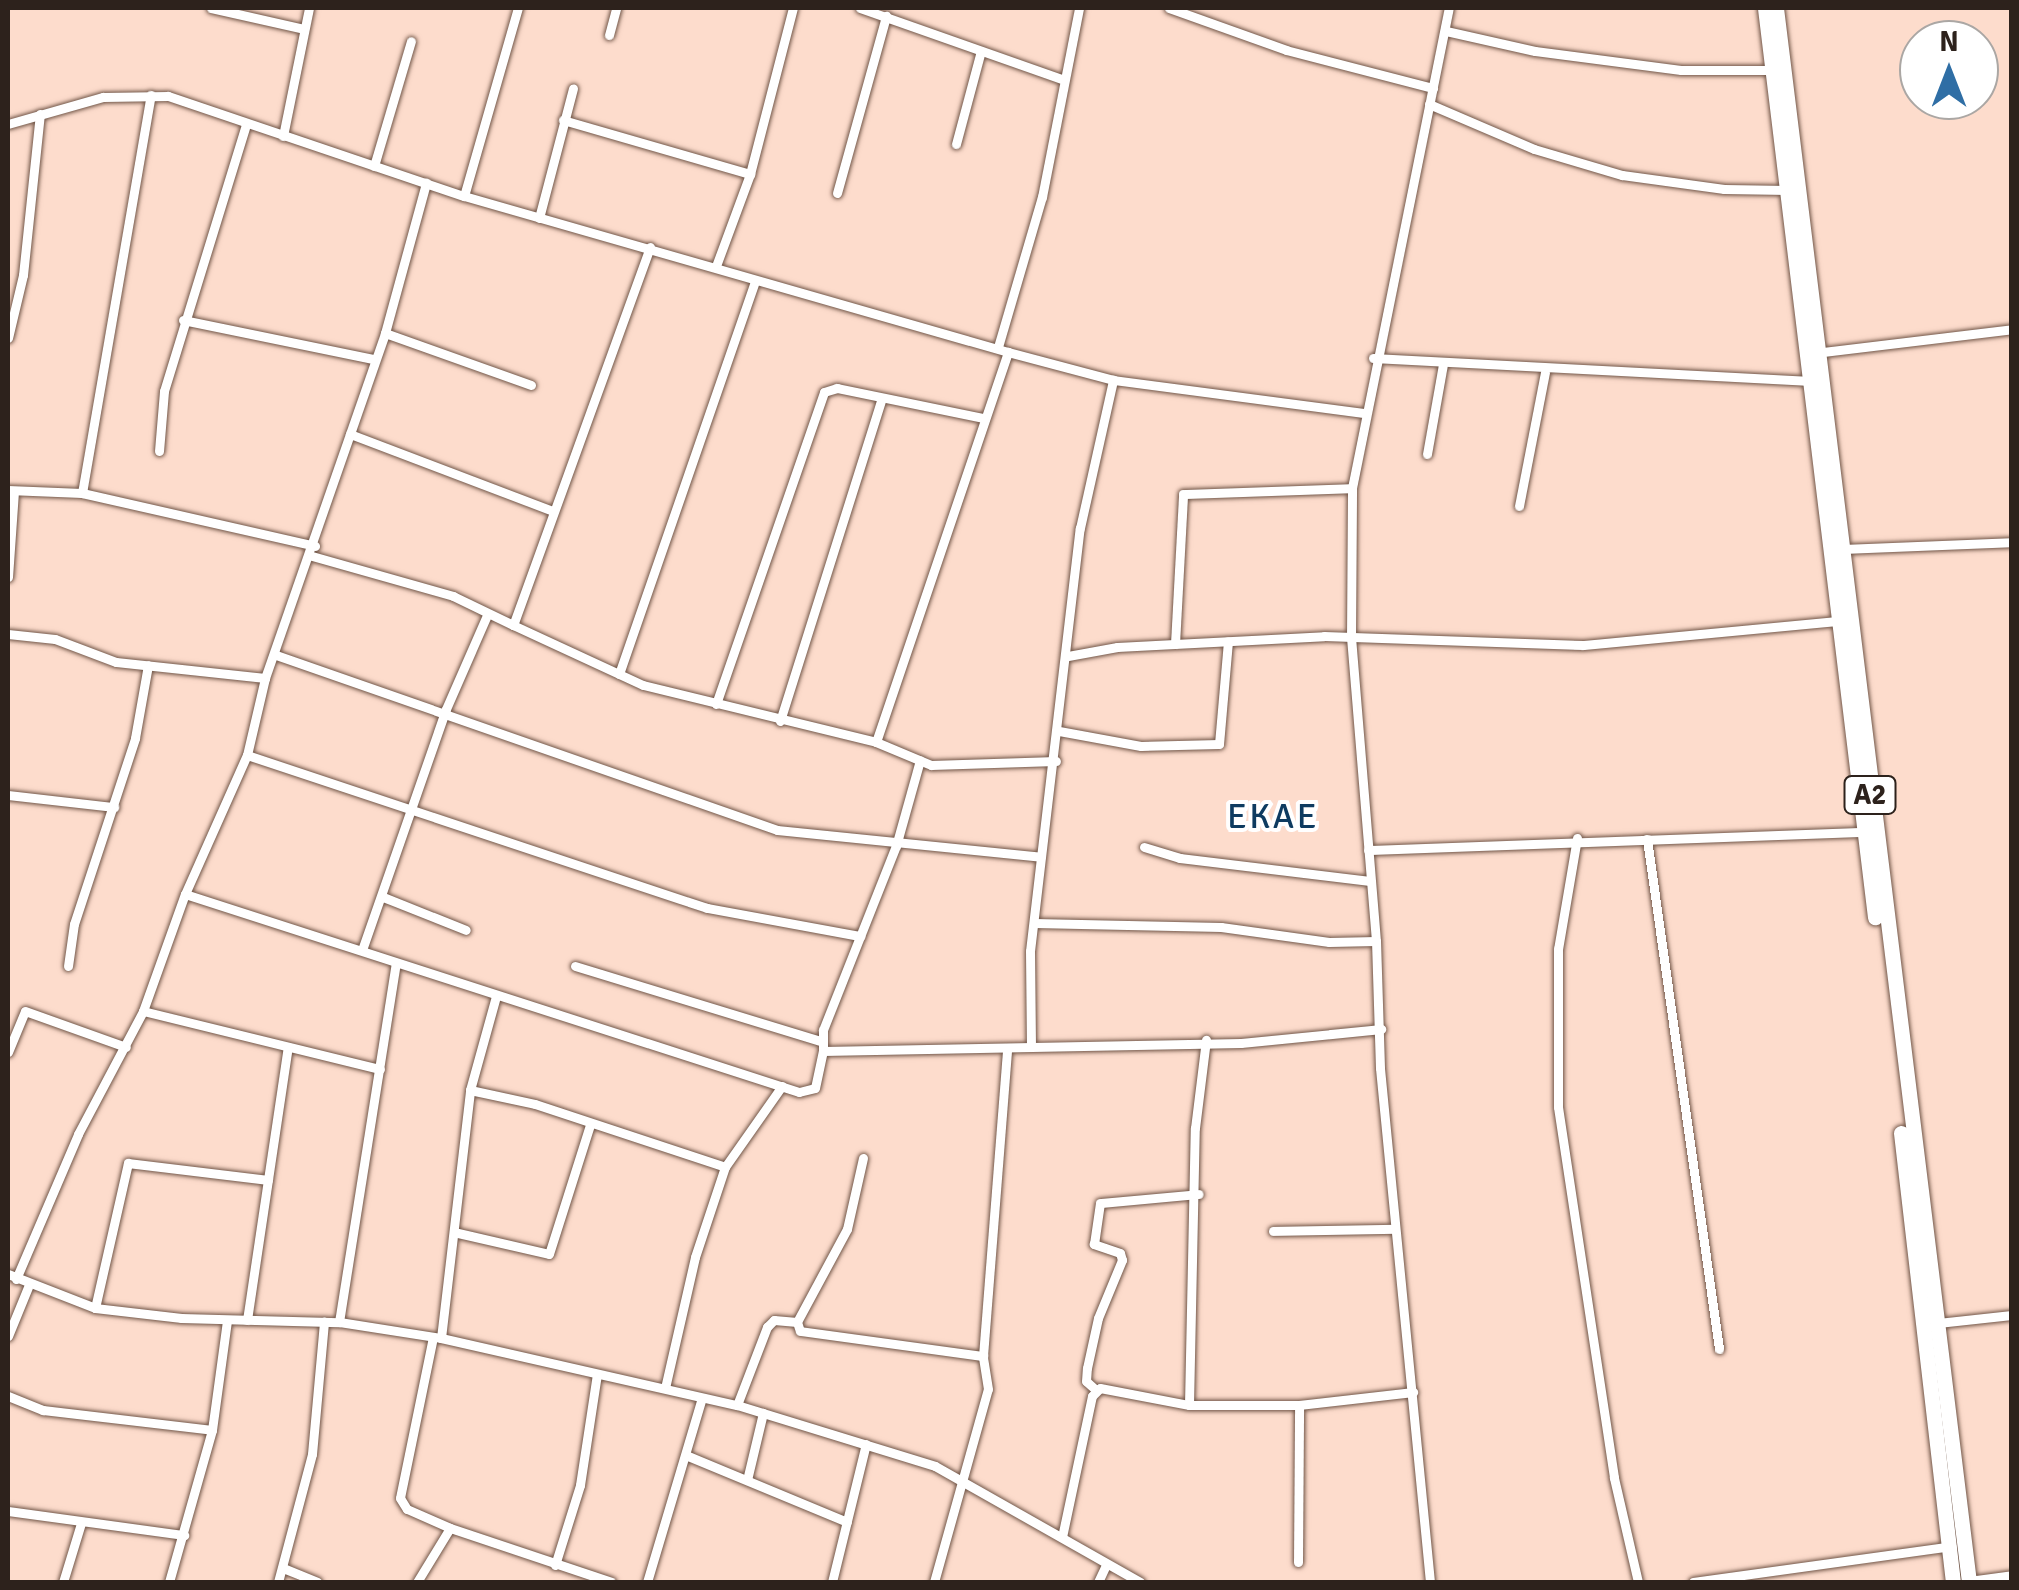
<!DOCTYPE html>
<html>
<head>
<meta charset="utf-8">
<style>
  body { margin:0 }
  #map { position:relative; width:2019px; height:1590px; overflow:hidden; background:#fddccc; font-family:Signika,sans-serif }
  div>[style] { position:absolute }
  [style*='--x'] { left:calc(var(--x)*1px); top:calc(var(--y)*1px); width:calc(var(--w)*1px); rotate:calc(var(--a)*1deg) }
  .roads { filter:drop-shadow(0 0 2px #715648) drop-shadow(0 0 2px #715648) }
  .street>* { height:9px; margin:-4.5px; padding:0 4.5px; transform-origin:4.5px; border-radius:4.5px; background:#fff }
  .highway>* { height:15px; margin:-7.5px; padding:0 7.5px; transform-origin:7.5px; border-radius:7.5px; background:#fff }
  span { translate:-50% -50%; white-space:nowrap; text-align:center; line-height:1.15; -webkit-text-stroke:8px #fff; paint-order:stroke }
  .shield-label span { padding:2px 8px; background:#fff; border:2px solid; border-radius:8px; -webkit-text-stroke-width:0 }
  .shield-label { font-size:28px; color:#2d221c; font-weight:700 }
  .quarter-label { font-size:35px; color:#0e3b60; letter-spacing:2.5px }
  .frame { position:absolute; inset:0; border:10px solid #2d221c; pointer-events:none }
  .north { position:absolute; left:1899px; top:20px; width:100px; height:100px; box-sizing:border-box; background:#fff; border:2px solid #aba7a4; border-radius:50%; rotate:0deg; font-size:28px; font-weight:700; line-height:40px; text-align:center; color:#2d221c }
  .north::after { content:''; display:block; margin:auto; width:35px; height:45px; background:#2f6ea5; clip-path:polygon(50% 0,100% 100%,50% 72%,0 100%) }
</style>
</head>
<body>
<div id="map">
  <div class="roads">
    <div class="street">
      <i style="--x:211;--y:8;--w:95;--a:12.7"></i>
      <i style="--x:860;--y:8;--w:216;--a:19.4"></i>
      <i style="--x:1169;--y:8;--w:124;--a:19.7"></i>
      <i style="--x:1286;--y:50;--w:152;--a:14.5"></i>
      <i style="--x:1446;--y:31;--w:91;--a:12.7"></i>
      <i style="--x:1535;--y:51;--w:147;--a:7.4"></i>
      <i style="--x:1681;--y:70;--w:92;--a:0"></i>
      <i style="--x:609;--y:35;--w:28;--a:-75"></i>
      <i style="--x:1429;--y:104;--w:114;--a:23.2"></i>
      <i style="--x:1534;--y:149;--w:92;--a:16.5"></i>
      <i style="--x:1622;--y:175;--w:103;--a:7.8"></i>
      <i style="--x:1724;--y:189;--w:64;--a:0.9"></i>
      <i style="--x:563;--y:120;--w:195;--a:16.1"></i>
      <i style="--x:8;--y:124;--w:99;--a:-15.9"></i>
      <i style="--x:103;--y:97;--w:65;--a:-0.9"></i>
      <i style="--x:168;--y:96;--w:312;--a:18.7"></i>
      <i style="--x:464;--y:196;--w:566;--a:16"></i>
      <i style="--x:1008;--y:352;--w:109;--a:14.9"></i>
      <i style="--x:1113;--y:380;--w:254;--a:7.5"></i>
      <i style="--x:283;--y:136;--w:131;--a:-78.5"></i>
      <i style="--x:956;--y:144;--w:96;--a:-75"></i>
      <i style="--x:374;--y:166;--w:130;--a:-73.5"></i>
      <i style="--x:837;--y:193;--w:184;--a:-74.5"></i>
      <i style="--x:464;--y:196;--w:196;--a:-74"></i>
      <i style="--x:539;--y:218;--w:134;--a:-75.3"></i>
      <i style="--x:650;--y:247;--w:402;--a:109.9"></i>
      <i style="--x:513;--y:625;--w:143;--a:24.8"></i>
      <i style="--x:643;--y:685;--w:240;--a:13.7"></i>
      <i style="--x:876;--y:742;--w:60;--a:22.7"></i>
      <i style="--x:931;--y:765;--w:125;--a:-1.8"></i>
      <i style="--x:716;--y:266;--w:98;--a:-69.7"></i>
      <i style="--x:750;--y:174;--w:171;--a:-75.5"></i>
      <i style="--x:183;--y:320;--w:194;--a:11.6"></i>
      <i style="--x:385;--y:333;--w:155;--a:19.6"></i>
      <i style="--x:8;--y:338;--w:65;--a:-76.6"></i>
      <i style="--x:23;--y:275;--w:162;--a:-84"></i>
      <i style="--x:998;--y:347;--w:156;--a:-73.7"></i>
      <i style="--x:1042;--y:197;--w:193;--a:-78.9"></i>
      <i style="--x:1815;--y:353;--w:198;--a:-6.9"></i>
      <i style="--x:1373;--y:358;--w:434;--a:3"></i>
      <i style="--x:350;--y:434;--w:217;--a:20.8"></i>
      <i style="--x:159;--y:451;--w:60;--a:-85.2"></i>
      <i style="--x:164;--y:391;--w:279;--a:-72.9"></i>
      <i style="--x:1427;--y:454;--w:91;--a:-79.9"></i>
      <i style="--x:8;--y:490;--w:74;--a:2.3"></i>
      <i style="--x:82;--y:493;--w:239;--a:12.8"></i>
      <i style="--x:82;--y:493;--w:404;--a:-80.2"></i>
      <i style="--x:1519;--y:506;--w:136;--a:-79"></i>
      <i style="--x:1841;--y:549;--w:171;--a:-2.3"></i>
      <i style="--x:312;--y:556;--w:147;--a:15.8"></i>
      <i style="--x:453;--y:596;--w:67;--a:25.8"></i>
      <i style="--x:8;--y:577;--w:85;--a:-86"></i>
      <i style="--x:8;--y:634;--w:47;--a:6.1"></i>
      <i style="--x:55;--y:639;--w:65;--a:20.7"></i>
      <i style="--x:116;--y:662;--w:150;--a:6.1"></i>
      <i style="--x:1175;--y:644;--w:150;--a:-86.9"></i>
      <i style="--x:1183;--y:494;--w:169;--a:-2"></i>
      <i style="--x:276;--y:655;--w:531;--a:19.25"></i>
      <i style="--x:777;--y:830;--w:265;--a:5.8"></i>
      <i style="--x:1068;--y:656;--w:50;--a:-10.4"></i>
      <i style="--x:1117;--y:647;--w:207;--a:-3"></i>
      <i style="--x:1324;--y:636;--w:259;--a:2"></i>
      <i style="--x:1583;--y:645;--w:256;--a:-5.4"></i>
      <i style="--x:619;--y:674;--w:416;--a:-70.9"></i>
      <i style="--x:716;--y:704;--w:330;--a:-70.9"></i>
      <i style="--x:824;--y:392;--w:14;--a:-17"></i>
      <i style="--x:837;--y:388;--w:149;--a:11.6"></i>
      <i style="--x:780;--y:721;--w:336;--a:-72.5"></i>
      <i style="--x:1059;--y:731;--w:83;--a:10.4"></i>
      <i style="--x:1141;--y:746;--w:78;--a:-1.5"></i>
      <i style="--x:1219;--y:744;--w:103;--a:-85"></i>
      <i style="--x:876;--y:742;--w:412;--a:-71.3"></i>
      <i style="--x:247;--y:755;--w:485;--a:18.4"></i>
      <i style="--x:707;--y:908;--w:156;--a:10.4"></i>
      <i style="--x:8;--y:795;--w:107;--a:6.5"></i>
      <i style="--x:1577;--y:838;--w:113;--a:99.7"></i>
      <i style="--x:1558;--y:949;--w:158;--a:90"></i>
      <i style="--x:1558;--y:1107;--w:375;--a:81.4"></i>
      <i style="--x:1614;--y:1478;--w:107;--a:77"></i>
      <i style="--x:1647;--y:839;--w:515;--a:81.96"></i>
      <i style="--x:1144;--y:847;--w:38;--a:17"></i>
      <i style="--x:1180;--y:858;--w:191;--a:6.9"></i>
      <i style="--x:1368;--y:850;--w:494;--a:-2.1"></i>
      <i style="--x:185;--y:894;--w:152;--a:-66"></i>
      <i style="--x:247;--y:755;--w:79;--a:-76.8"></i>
      <i style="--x:265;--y:678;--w:365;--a:-70.8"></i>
      <i style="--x:385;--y:333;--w:156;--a:-74.7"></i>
      <i style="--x:383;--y:897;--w:89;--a:21.7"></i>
      <i style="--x:1034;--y:923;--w:187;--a:1.2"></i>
      <i style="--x:1221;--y:927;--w:109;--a:7.9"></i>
      <i style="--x:1329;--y:942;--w:47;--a:-1.2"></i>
      <i style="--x:362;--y:950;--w:255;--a:-70.8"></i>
      <i style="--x:446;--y:709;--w:103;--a:-66.4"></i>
      <i style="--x:68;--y:966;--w:42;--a:-81.9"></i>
      <i style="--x:74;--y:924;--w:196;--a:-71.8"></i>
      <i style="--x:135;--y:738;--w:74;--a:-79.9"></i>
      <i style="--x:575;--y:966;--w:257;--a:17"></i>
      <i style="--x:143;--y:1011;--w:244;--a:13.8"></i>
      <i style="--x:1031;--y:1047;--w:96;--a:-90.6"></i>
      <i style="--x:1030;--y:951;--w:426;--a:-83.3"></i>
      <i style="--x:1080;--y:528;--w:152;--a:-77.4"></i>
      <i style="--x:823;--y:1051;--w:21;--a:-90"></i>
      <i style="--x:823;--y:1030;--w:198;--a:-68.4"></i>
      <i style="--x:896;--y:846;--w:89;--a:-74.4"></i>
      <i style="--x:8;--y:1052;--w:44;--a:-67.5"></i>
      <i style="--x:25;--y:1011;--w:107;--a:19.6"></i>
      <i style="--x:470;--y:1090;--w:66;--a:12.2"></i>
      <i style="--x:535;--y:1104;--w:200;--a:18.3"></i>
      <i style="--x:725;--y:1167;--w:99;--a:-54.9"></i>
      <i style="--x:863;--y:1158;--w:73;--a:102.7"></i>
      <i style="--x:847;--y:1229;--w:106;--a:118.3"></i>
      <i style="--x:797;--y:1322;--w:9;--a:72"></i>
      <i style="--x:800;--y:1331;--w:185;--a:7.8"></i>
      <i style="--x:1273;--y:1231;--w:119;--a:-1"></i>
      <i style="--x:458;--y:1233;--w:93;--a:13"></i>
      <i style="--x:549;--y:1254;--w:135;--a:-72.4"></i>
      <i style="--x:8;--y:1274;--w:93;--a:21.3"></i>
      <i style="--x:95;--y:1308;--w:87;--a:6.6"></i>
      <i style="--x:181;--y:1318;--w:158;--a:1.5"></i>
      <i style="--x:339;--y:1322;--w:103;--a:8.9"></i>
      <i style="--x:441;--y:1338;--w:303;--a:12.8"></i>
      <i style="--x:737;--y:1405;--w:207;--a:17.1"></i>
      <i style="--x:935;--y:1466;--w:236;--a:29.5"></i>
      <i style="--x:16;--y:1279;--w:158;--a:-66.8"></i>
      <i style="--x:78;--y:1134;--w:139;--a:-62.1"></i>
      <i style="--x:143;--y:1011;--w:124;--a:-70.3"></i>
      <i style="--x:185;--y:894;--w:645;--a:17.87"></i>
      <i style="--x:799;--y:1092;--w:16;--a:-14"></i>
      <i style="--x:815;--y:1088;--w:38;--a:-78"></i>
      <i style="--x:823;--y:1051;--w:418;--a:-1.1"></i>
      <i style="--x:1241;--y:1043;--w:141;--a:-5.7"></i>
      <i style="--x:95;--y:1308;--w:149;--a:-77.2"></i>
      <i style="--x:128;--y:1163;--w:141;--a:6.9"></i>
      <i style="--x:247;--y:1320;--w:276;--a:-81.5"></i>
      <i style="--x:339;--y:1322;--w:363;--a:-81"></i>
      <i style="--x:1938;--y:1323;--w:74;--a:-6.2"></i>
      <i style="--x:8;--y:1336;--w:53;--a:-67.8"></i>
      <i style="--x:433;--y:1337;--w:164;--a:101.6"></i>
      <i style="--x:400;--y:1498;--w:13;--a:58"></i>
      <i style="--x:407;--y:1509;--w:47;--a:23.8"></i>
      <i style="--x:441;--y:1338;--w:250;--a:-83.3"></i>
      <i style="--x:470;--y:1090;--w:98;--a:-74.5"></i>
      <i style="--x:665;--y:1388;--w:134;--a:-77.1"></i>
      <i style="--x:695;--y:1257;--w:95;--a:-71.6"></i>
      <i style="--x:1096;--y:1390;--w:13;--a:-138"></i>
      <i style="--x:1086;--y:1381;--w:13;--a:-86"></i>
      <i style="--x:1087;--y:1368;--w:51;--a:-77.6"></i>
      <i style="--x:1098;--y:1318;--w:63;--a:-67.5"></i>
      <i style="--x:1122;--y:1260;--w:7;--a:-106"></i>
      <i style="--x:1120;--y:1253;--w:28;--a:-161"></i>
      <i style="--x:1094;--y:1244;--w:41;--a:-81.7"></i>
      <i style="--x:1100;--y:1203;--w:99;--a:-5.2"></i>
      <i style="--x:8;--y:1396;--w:38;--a:22"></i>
      <i style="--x:43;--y:1410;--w:170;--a:6.7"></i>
      <i style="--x:737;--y:1405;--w:84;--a:-69"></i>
      <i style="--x:767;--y:1327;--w:10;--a:-45"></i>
      <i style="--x:774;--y:1320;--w:23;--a:5"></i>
      <i style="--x:1189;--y:1405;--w:277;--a:-88.8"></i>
      <i style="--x:1195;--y:1128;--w:89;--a:-82.9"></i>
      <i style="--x:688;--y:1456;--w:172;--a:22.5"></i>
      <i style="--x:747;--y:1480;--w:69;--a:-76.6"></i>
      <i style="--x:8;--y:1511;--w:178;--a:7.8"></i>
      <i style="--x:1062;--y:1537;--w:144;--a:-78"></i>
      <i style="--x:1092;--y:1396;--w:11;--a:-45"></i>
      <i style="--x:1100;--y:1388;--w:91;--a:10.8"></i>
      <i style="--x:1189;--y:1405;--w:110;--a:0"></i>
      <i style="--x:1299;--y:1405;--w:115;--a:-6.5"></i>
      <i style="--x:1298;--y:1562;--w:157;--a:-89.6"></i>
      <i style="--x:555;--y:1565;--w:84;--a:-72.6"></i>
      <i style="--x:580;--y:1485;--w:112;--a:-81.3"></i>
      <i style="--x:283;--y:1568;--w:37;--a:22"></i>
      <i style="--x:1969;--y:1581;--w:43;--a:-7.9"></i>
      <i style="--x:63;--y:1582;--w:62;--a:-73"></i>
      <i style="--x:169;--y:1582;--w:158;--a:-74.2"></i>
      <i style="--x:212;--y:1430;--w:111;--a:-82.2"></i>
      <i style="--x:278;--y:1582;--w:132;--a:-75.1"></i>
      <i style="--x:312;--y:1454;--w:133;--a:-84.8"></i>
      <i style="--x:417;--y:1582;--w:63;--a:-58.6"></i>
      <i style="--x:450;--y:1528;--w:170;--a:18.5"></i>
      <i style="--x:647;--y:1582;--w:192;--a:-73.4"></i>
      <i style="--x:832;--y:1582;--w:142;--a:-76.2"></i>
      <i style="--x:934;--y:1582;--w:200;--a:-74.4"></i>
      <i style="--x:988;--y:1389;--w:33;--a:-99"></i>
      <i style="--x:983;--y:1356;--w:306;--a:-85.5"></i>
      <i style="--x:1098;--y:1582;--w:19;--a:-65"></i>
      <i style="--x:1430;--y:1582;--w:516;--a:-95.56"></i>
      <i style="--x:1380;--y:1068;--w:127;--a:-91.8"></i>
      <i style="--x:1376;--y:941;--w:304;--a:-94.7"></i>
      <i style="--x:1351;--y:638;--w:150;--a:-89.6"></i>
      <i style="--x:1352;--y:488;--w:490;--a:-78.6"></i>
      <i style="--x:1693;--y:1582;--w:261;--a:-7.9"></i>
    </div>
    <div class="highway">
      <i style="--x:1765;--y:8;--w:916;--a:83.1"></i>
      <i style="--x:1776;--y:8;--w:1586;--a:83.01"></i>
      <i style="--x:1901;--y:1133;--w:452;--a:83.4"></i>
    </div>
  </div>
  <div class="shield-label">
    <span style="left:1870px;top:795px">A2</span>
  </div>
  <div class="quarter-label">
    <span style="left:1273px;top:817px">EKAE</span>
  </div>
  <div class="frame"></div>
  <div class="north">N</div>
</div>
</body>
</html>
